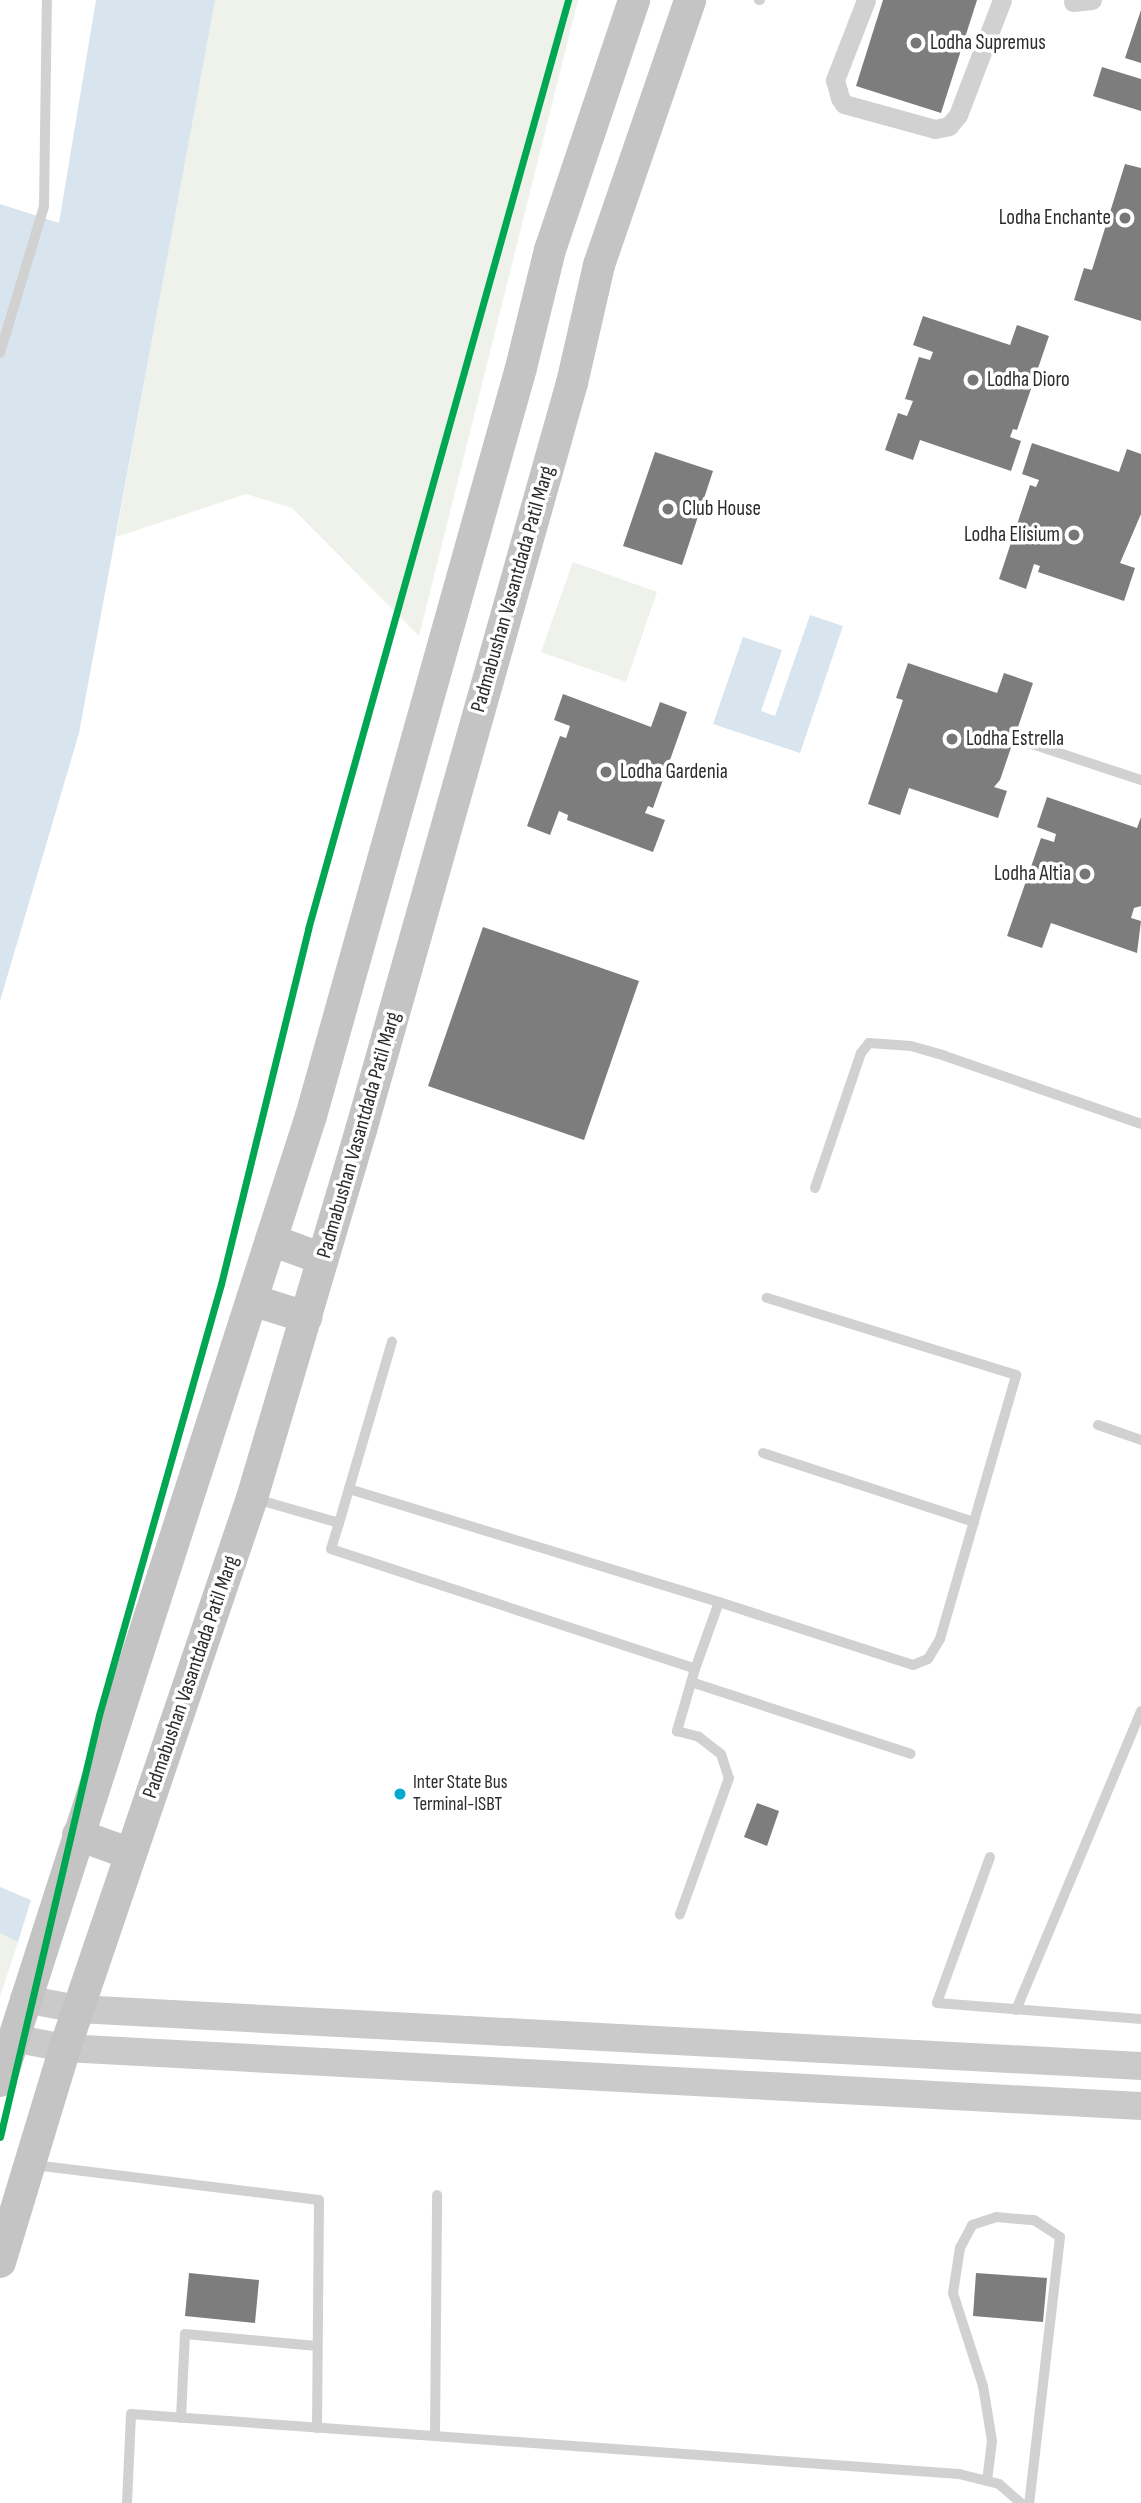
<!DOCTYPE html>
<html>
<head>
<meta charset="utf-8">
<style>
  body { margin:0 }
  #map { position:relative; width:1141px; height:2503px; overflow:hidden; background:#fff; font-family:"Sofia Sans Condensed",sans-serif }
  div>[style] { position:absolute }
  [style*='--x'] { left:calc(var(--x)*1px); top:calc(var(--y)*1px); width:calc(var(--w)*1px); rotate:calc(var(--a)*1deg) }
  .green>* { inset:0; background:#eef2eb }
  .water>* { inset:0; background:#d8e5ee }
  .building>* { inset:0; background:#7d7d7d }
  .service>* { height:10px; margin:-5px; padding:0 5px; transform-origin:5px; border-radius:5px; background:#d1d1d1 }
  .minor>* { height:19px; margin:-9.5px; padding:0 9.5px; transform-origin:9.5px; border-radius:9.5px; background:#d1d1d1 }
  .secondary>* { height:28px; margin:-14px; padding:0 14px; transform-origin:14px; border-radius:14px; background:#cacaca }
  .primary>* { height:32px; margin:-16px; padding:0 16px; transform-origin:16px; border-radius:16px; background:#c4c4c4 }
  .metro-1>* { height:7px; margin:-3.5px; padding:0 3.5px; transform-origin:3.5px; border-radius:3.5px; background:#00a651 }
  .dots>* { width:19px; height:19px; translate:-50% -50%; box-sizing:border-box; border:4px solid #fff; border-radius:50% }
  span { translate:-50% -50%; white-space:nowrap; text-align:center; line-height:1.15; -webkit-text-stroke:7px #fff; paint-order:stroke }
  .bus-label { font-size:19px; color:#2c2c2c }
  .left { translate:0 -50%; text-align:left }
  .poi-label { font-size:21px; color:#2c2c2c }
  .right { translate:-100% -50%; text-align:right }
  .street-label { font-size:21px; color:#2c2c2c }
</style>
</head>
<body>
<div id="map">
  <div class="green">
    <i style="clip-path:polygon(214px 0,578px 0,419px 636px,292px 508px,246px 494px,116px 537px)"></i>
    <i style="clip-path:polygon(573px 562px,657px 592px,626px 682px,541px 652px)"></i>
    <i style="clip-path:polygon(0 1933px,18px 1942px,0 1997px)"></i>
  </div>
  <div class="water">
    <i style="clip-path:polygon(96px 0,215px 0,79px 733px,0 1001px,0 204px,59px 223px)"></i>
    <i style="clip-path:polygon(810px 615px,843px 626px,800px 753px,713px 724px,743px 637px,782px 650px,761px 711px,775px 716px)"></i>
    <i style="clip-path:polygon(0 1887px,31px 1900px,18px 1942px,0 1933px)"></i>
  </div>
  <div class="building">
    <i style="clip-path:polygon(883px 0,977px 0,941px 113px,856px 86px)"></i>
    <i style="clip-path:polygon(1141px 10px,1141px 63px,1125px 58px)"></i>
    <i style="clip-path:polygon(1102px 67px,1141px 79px,1141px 111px,1093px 96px)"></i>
    <i style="clip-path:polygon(1125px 164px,1141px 168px,1141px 321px,1074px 300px,1084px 268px,1092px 270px)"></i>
    <i style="clip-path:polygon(923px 316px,1010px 345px,1017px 325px,1049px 336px,1017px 430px,1013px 429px,1010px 437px,1021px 441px,1011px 471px,920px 440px,913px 460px,885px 450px,898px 413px,907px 416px,913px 401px,905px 399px,919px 357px,930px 360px,933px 352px,913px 345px)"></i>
    <i style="clip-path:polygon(1032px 443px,1119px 472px,1127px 449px,1141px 454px,1141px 514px,1120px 563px,1135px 568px,1124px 601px,1038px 572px,1040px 566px,1034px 564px,1026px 589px,999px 579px,1030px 485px,1036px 487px,1039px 480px,1022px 474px)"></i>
    <i style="clip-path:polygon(655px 452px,713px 471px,682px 565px,623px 546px)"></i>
    <i style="clip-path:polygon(908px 663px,997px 693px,1004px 673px,1033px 683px,1000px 780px,994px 787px,1007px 791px,998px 818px,909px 788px,900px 815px,868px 804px,903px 700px,896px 698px)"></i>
    <i style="clip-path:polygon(563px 694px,651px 727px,660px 702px,687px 712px,653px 808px,648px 806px,645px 813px,665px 820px,653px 852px,567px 820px,568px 815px,559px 811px,550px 835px,527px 826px,560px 736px,566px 738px,570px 726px,554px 720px)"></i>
    <i style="clip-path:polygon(1047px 797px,1137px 828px,1141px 817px,1141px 906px,1134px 908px,1131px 918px,1141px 921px,1137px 953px,1051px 923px,1042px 948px,1007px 936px,1041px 838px,1054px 842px,1056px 834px,1037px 827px)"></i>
    <i style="clip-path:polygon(483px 927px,639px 981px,584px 1140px,428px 1086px)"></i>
    <i style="clip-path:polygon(757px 1803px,779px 1811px,767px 1846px,744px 1837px)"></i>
    <i style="clip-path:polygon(189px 2273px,259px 2280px,255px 2323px,185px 2316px)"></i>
    <i style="clip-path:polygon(976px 2273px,1047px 2278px,1043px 2322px,973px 2316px)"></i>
  </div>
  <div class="service">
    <i style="--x:759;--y:0;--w:1;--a:0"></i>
    <i style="--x:0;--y:353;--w:153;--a:-73.3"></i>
    <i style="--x:44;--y:206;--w:206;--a:-89.2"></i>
    <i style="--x:1029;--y:743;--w:118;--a:18.3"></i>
    <i style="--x:815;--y:1188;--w:143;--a:-71.2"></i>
    <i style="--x:861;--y:1053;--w:13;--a:-51"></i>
    <i style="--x:869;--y:1043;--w:42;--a:4.1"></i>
    <i style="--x:911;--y:1046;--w:35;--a:16"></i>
    <i style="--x:945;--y:1056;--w:207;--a:19.1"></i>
    <i style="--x:1098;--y:1425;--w:46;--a:19.2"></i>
    <i style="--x:763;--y:1453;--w:222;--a:18.1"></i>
    <i style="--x:349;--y:1489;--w:387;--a:17"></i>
    <i style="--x:719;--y:1602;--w:71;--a:109.7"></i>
    <i style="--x:256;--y:1499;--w:86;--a:16.1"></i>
    <i style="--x:339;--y:1523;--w:189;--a:-73.7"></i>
    <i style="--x:339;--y:1523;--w:27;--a:107"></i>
    <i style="--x:331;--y:1549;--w:383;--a:18.2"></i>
    <i style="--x:695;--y:1669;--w:65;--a:106.2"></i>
    <i style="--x:677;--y:1731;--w:23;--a:15"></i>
    <i style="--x:699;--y:1737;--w:28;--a:38"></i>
    <i style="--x:721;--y:1754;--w:25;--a:72"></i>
    <i style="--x:729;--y:1778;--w:145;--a:109.8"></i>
    <i style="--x:719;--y:1602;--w:204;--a:18"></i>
    <i style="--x:913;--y:1665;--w:16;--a:-22"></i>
    <i style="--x:928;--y:1659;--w:23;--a:-59"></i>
    <i style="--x:940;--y:1639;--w:275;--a:-73.9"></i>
    <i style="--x:1016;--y:1375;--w:261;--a:-162.8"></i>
    <i style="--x:691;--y:1682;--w:231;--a:18.1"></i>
    <i style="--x:990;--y:1857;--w:155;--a:110"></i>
    <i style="--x:937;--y:2003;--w:205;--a:4.5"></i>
    <i style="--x:1016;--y:2010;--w:324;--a:-67.3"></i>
    <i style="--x:34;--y:2165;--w:287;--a:7"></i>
    <i style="--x:319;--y:2200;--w:228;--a:90.5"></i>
    <i style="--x:181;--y:2418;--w:84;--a:-87.3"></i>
    <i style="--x:185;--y:2334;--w:132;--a:5.2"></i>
    <i style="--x:435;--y:2436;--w:241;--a:-89.5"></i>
    <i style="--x:987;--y:2481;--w:40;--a:-82.9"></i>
    <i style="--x:992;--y:2441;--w:56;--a:-99.3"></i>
    <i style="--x:983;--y:2386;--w:98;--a:-107.9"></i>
    <i style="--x:953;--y:2293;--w:46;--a:-81.2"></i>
    <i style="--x:960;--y:2248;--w:26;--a:-62"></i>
    <i style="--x:972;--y:2225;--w:25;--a:-18"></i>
    <i style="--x:996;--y:2217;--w:38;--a:5"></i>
    <i style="--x:1034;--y:2220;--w:31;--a:33"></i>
    <i style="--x:1060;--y:2237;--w:268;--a:96.6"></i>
    <i style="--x:127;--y:2503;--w:89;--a:-87.4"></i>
    <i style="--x:131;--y:2414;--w:830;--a:4.14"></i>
    <i style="--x:959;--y:2474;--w:41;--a:14"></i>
    <i style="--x:999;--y:2484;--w:29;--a:41"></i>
  </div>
  <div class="minor">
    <i style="--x:866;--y:0;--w:86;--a:111.2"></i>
    <i style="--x:835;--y:80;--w:19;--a:74"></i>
    <i style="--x:840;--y:98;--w:7;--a:56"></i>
    <i style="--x:844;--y:104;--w:94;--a:15.4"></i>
    <i style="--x:935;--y:129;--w:14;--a:-12"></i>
    <i style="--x:949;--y:126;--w:14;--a:-51"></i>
    <i style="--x:958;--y:115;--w:123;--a:-69.1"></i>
    <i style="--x:1073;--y:2;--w:19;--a:-6"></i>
  </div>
  <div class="secondary">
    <i style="--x:24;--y:1999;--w:55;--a:10.5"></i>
    <i style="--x:78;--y:2009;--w:1065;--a:3.07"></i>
    <i style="--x:12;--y:2038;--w:54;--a:10.7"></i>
    <i style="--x:65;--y:2048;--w:1078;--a:3.09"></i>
  </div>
  <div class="primary">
    <i style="--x:271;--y:1240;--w:55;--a:20.1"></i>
    <i style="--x:252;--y:1300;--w:57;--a:17.5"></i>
    <i style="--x:78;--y:1835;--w:56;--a:19.7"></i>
    <i style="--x:0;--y:2081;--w:1014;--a:-72.14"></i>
    <i style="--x:311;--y:1116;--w:777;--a:-74.32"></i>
    <i style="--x:521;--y:368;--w:122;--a:-76.2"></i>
    <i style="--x:550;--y:250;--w:264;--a:-71.4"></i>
    <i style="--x:0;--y:2262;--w:224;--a:-73.1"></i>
    <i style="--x:65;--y:2048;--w:581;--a:-71.22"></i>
    <i style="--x:252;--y:1498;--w:384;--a:-73.5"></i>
    <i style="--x:361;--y:1130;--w:776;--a:-74.23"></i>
    <i style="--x:572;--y:383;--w:121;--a:-77.1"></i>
    <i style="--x:599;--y:265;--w:280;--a:-71"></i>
  </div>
  <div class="metro-1">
    <i style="--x:0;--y:2137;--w:433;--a:-76.8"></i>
    <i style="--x:99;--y:1715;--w:448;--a:-74.2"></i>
    <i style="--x:221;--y:1284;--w:366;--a:-76.2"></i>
    <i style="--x:308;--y:929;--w:965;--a:-74.36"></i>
  </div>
  <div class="dots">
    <i style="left:916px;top:43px;background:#767676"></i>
    <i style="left:1125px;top:218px;background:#767676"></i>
    <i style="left:973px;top:380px;background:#767676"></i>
    <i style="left:668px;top:509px;background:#767676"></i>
    <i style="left:1074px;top:535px;background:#767676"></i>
    <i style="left:952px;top:739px;background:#767676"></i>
    <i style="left:606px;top:772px;background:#767676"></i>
    <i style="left:1085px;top:874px;background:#767676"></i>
    <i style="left:400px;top:1794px;background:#00a9ce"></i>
  </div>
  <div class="bus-label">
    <span class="left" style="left:413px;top:1794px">Inter State Bus<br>Terminal-ISBT</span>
  </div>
  <div class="poi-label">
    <span class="left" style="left:930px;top:43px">Lodha Supremus</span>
    <span class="right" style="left:1111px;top:218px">Lodha Enchante</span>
    <span class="left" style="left:987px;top:380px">Lodha Dioro</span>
    <span class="left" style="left:682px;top:509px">Club House</span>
    <span class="right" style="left:1060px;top:535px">Lodha Elisium</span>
    <span class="left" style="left:966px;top:739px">Lodha Estrella</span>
    <span class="left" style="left:620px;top:772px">Lodha Gardenia</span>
    <span class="right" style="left:1071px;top:874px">Lodha Altia</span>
  </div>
  <div class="street-label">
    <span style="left:513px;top:589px;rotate:-74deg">Padmabushan Vasantdada Patil Marg</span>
    <span style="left:359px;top:1135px;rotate:-74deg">Padmabushan Vasantdada Patil Marg</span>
    <span style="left:191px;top:1677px;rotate:-71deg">Padmabushan Vasantdada Patil Marg</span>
  </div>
</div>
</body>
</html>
